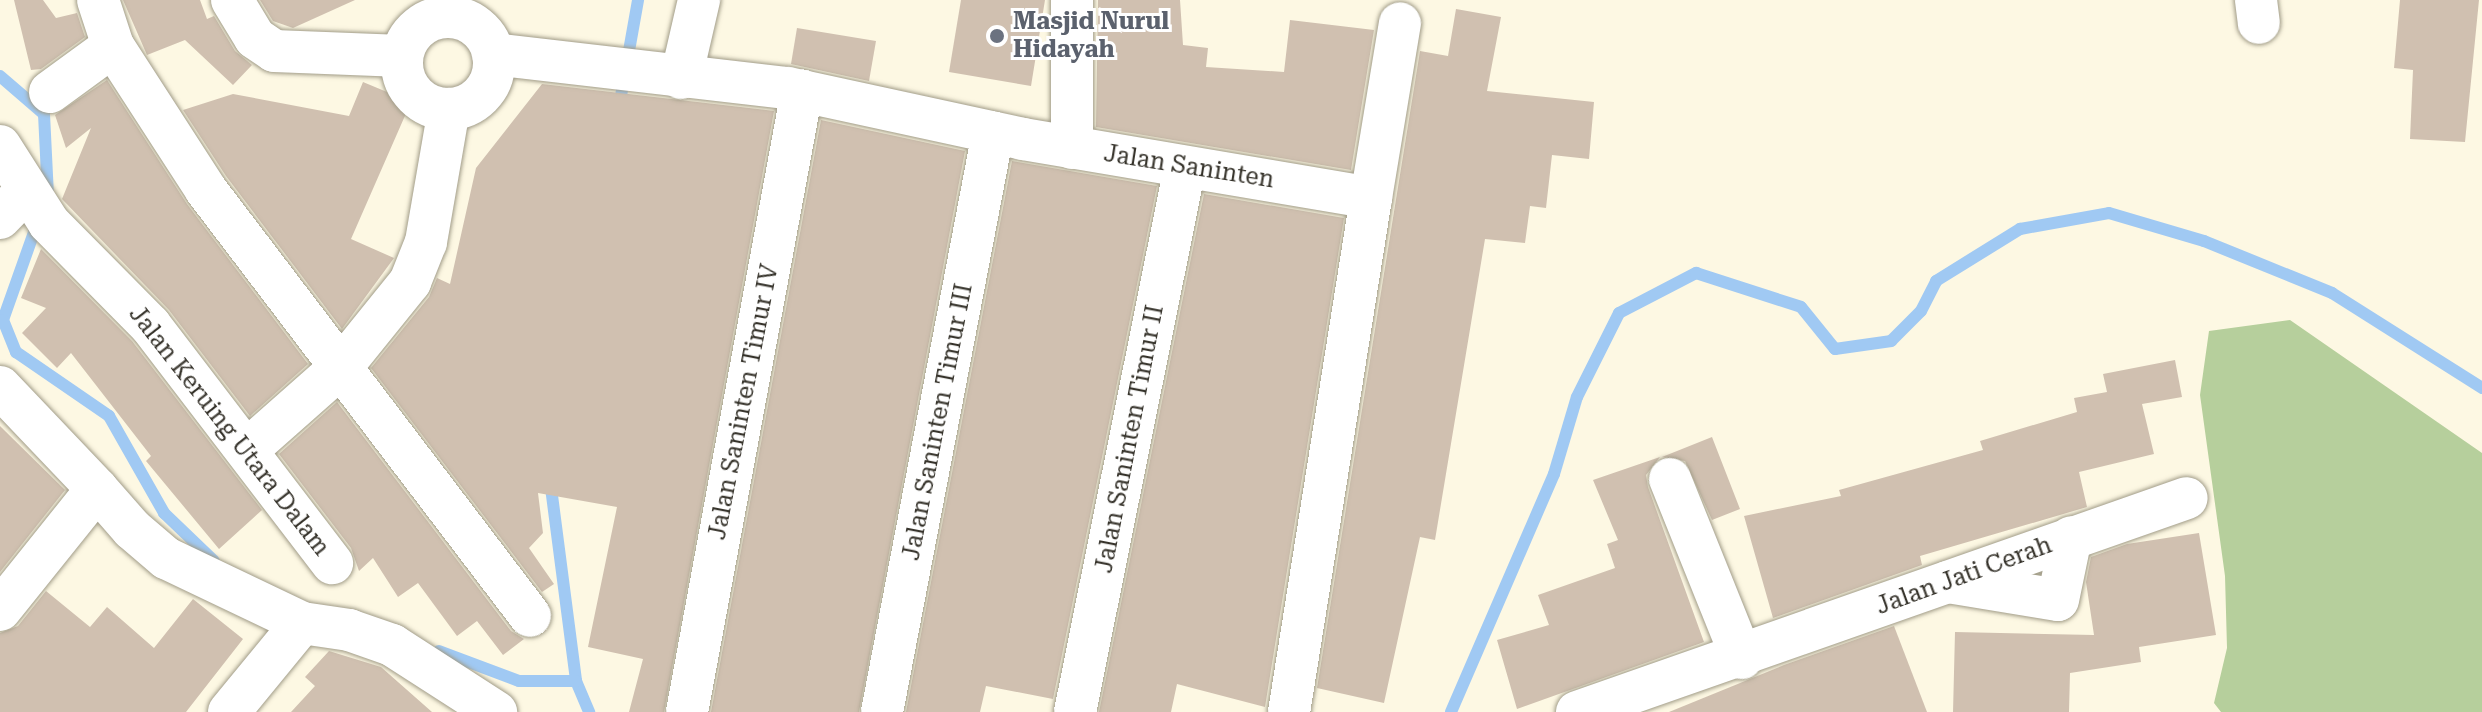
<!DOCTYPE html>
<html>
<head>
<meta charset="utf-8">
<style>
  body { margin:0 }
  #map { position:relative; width:2482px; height:712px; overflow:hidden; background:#fdf8e3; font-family:"Roboto Serif",serif }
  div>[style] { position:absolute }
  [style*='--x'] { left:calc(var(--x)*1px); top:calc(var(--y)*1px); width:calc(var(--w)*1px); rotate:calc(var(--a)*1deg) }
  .green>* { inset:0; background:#b6cf9c }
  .stream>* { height:12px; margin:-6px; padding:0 6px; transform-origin:6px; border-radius:6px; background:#a0c9f3 }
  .building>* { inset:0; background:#d0c0b0 }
  .roads { filter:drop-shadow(0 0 2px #a19c88) drop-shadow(0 0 2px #a19c88) }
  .minor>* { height:42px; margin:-21px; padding:0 21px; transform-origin:21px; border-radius:21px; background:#fff }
  .minor>.ring { margin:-21px; padding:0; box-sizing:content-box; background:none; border:42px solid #fff; border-radius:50% }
  .dots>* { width:22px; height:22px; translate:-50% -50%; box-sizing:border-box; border:4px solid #fff; border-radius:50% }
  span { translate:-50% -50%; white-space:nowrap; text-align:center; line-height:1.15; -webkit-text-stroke:6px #fff; paint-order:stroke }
  .worship-label { font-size:24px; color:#5b616d; font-weight:700 }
  .left { translate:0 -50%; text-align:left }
  .street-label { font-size:24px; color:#35322a }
</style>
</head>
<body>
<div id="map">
  <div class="green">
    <i style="clip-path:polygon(2290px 320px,2482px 453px,2482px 712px,2221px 712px,2214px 703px,2227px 648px,2225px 576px,2200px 395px,2209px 331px)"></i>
  </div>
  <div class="stream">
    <i style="--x:0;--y:76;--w:58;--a:40.8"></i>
    <i style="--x:44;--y:114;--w:82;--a:87.2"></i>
    <i style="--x:619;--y:107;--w:109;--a:-79.9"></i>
    <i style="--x:38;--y:221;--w:105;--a:109.5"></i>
    <i style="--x:3;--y:320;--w:35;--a:68"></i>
    <i style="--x:16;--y:352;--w:113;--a:34.5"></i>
    <i style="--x:109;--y:416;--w:112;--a:60.4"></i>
    <i style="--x:164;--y:513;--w:69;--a:43.8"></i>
    <i style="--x:550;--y:480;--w:203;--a:82.6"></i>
    <i style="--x:576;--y:681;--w:34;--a:67"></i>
    <i style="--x:439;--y:651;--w:85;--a:20.6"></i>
    <i style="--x:519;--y:681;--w:57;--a:0"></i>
    <i style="--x:1451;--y:712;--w:259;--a:-66.6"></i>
    <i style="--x:1554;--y:474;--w:80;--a:-73.4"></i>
    <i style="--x:1577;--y:397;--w:94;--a:-63.4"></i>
    <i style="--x:1619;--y:313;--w:87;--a:-27.5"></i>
    <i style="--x:1696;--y:273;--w:110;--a:17.9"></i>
    <i style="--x:1801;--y:307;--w:54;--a:51"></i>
    <i style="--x:1835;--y:349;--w:57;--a:-8.1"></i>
    <i style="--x:1891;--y:341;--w:42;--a:-45"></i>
    <i style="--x:1921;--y:311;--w:34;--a:-63"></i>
    <i style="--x:1936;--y:281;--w:99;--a:-31.8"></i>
    <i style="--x:2020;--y:229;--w:90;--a:-10.2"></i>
    <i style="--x:2109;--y:213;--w:99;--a:16.4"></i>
    <i style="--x:2204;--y:241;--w:138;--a:22.1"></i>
    <i style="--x:2332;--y:293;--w:178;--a:32.3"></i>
  </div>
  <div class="building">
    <i style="clip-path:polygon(14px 0,43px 0,56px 18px,77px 13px,85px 37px,41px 69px,31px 70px)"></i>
    <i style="clip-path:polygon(123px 0,200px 0,207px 19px,214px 16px,235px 51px,252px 65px,233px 85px,185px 40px,147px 55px)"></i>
    <i style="clip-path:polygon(260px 0,355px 0,293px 28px,273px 21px)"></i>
    <i style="clip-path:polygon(961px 0,1045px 0,1031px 86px,949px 72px)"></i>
    <i style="clip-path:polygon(1098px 0,1180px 0,1183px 45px,1208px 48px,1206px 67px,1284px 72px,1290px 20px,1374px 30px,1351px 170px,1096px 127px)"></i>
    <i style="clip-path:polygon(2400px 0,2479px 0,2465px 142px,2410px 139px,2413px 70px,2394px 68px)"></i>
    <i style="clip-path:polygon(1456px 9px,1501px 17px,1487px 91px,1594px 102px,1589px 159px,1552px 155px,1546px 208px,1530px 206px,1525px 243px,1485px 239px,1435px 540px,1420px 537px,1384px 703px,1317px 688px,1420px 51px,1448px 56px)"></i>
    <i style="clip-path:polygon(797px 28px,876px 41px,869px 81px,791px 64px)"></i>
    <i style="clip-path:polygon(107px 80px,187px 204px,308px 364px,250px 416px,169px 310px,62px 199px,91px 128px,66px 148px,55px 115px)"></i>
    <i style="clip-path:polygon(363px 82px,411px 102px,351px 239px,394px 258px,342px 329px,226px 176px,183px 110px,233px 94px,349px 116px)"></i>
    <i style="clip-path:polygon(542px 84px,774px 111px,664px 712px,629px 712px,643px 659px,588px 647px,617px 507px,538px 493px,543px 533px,529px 548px,554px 584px,542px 592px,371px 368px,429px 297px,437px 278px,450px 284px,476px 168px)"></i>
    <i style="clip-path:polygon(821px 120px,965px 151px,859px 712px,711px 712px)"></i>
    <i style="clip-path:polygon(1012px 161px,1157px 186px,1053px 699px,986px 686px,980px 712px,906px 712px)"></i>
    <i style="clip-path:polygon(1204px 194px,1344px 218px,1265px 707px,1177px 684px,1171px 712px,1099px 712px)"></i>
    <i style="clip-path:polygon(41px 249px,132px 341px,262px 510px,219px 549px,146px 461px,151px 456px,71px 353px,57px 368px,22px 333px,46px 308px,21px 298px)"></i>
    <i style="clip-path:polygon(2175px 360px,2182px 397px,2142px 404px,2154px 454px,2079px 472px,2087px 507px,1920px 556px,1922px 565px,1773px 618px,1744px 516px,1841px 496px,1839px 490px,1983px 450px,1980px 441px,2077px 412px,2074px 398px,2107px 392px,2103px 374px)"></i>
    <i style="clip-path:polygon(337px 402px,511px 631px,524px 639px,503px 655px,477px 621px,457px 636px,418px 583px,398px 597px,373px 558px,359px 571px,351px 548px,279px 454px)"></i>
    <i style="clip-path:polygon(0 426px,65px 490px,0 572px)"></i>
    <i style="clip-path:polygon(1712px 437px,1740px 509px,1712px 520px,1685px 461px,1662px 457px)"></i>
    <i style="clip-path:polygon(1660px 457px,1646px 475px,1648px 487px,1704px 642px,1517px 709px,1497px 640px,1549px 625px,1538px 595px,1615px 568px,1607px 544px,1618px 540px,1593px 480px)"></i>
    <i style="clip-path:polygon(2199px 533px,2216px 635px,2139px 647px,2141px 662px,2070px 673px,2069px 712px,1953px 712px,1955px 632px,2094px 635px,2086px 582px,2091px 557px,2127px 544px)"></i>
    <i style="clip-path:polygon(46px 591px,90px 627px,107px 607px,154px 648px,193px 599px,243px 639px,186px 712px,0 712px,0 633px,18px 626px)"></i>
    <i style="clip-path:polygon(1894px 626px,1927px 712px,1669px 712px,1784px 665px)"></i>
    <i style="clip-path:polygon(329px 651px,381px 667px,432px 712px,291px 712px,315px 686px,305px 677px)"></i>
  </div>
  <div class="roads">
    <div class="minor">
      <i style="--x:232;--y:0;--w:44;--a:58.8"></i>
      <i style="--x:255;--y:38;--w:23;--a:34"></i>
      <i style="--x:274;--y:51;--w:128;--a:2.2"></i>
      <i style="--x:1072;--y:0;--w:148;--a:90"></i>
      <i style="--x:2256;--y:0;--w:23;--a:83"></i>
      <i class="ring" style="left:402px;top:17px;width:50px;height:50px"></i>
      <i style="--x:113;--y:46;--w:171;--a:57.1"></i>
      <i style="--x:206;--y:190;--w:535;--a:52.74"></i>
      <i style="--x:493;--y:54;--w:297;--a:6.6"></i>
      <i style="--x:788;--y:88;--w:240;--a:12.2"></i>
      <i style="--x:1023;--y:139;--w:353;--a:9.6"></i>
      <i style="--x:1371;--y:198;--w:520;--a:99.06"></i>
      <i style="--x:681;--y:78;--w:80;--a:-77"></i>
      <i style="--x:50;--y:92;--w:78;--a:-36.1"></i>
      <i style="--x:113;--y:46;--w:48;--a:-108.1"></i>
      <i style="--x:0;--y:146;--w:91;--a:57.5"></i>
      <i style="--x:49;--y:223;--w:144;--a:45.3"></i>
      <i style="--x:150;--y:325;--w:300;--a:52.6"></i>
      <i style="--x:1371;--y:198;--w:177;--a:-80.6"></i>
      <i style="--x:0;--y:218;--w:39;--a:-46"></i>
      <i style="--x:0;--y:387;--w:141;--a:46.4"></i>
      <i style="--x:97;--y:489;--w:155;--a:128.7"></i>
      <i style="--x:247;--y:450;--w:128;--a:-41.5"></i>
      <i style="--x:343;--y:365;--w:107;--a:-51.1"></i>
      <i style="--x:410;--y:282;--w:43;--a:-68.2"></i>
      <i style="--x:426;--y:242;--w:135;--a:-80.2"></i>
      <i style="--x:1670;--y:479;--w:193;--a:68.1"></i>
      <i style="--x:97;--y:489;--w:53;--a:48.8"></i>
      <i style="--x:132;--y:529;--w:45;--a:40.5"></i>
      <i style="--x:166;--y:558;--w:151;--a:25.5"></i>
      <i style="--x:302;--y:623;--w:115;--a:129.4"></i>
      <i style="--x:1948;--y:582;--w:111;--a:9.3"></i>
      <i style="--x:2058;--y:600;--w:64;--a:-78.3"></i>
      <i style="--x:302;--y:623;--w:48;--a:8.5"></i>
      <i style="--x:349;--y:630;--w:46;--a:19.2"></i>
      <i style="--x:392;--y:645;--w:124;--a:32.8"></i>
      <i style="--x:687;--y:712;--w:632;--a:-79.51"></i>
      <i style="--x:882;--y:712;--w:590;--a:-79.15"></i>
      <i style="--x:1075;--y:712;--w:556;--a:-78.59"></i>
      <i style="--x:1577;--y:712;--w:646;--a:-19.33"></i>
    </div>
  </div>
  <div class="dots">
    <i style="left:997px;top:36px;background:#6b7280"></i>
  </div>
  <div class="worship-label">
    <span class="left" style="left:1013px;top:36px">Masjid Nurul<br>Hidayah</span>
  </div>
  <div class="street-label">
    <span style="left:1189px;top:167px;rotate:9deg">Jalan Saninten</span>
    <span style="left:744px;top:402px;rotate:-79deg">Jalan Saninten Timur IV</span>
    <span style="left:938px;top:422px;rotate:-79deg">Jalan Saninten Timur III</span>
    <span style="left:229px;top:431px;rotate:52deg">Jalan Keruing Utara Dalam</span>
    <span style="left:1130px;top:439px;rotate:-79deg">Jalan Saninten Timur II</span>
    <span style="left:1964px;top:576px;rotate:-20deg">Jalan Jati Cerah</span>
  </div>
</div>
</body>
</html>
